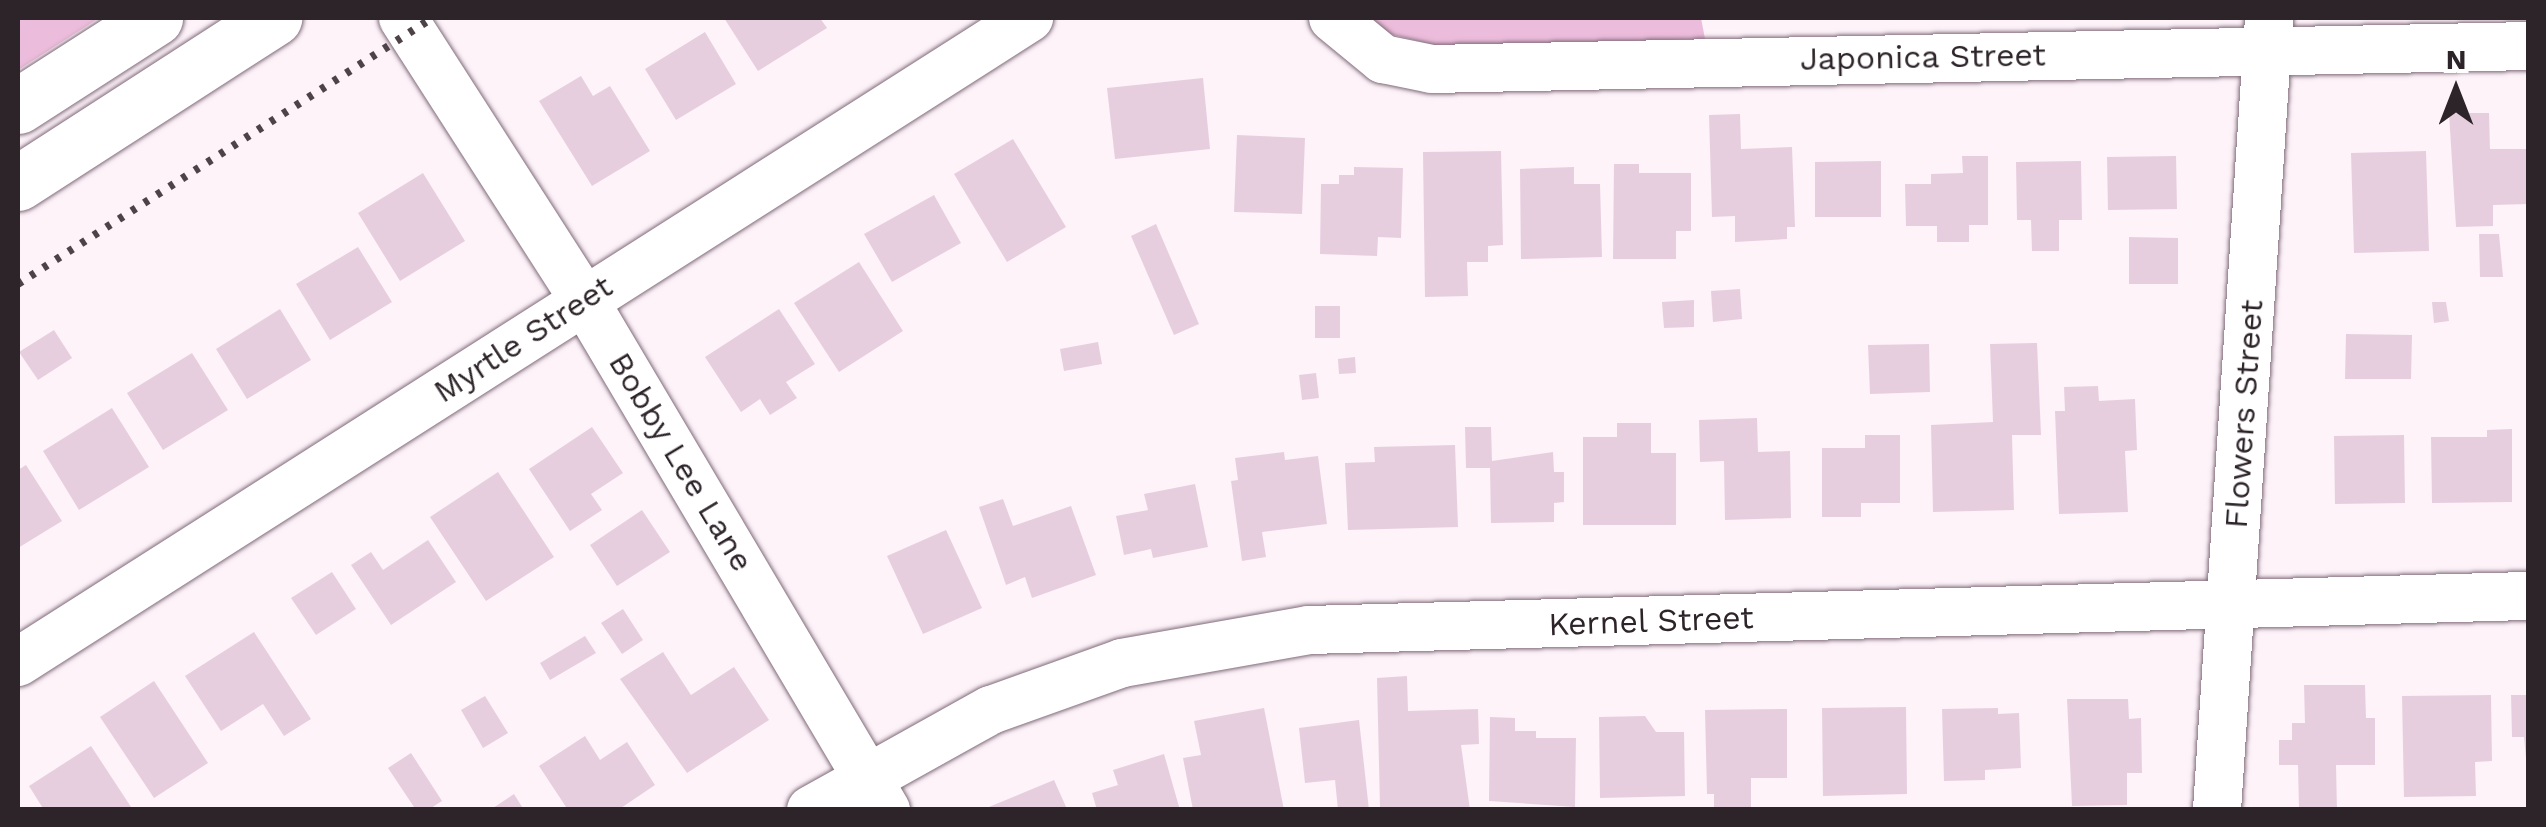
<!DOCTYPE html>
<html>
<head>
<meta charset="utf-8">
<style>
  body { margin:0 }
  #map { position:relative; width:2546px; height:827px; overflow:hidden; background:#fdf3f9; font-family:"Work Sans",sans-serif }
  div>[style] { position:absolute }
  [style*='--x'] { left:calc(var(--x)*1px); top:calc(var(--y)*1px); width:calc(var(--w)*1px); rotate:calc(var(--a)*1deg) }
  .green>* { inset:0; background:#ecbcdc }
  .building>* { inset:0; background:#e7cede }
  .roads { filter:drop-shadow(0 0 2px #806a79) drop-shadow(0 0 2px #806a79) }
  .minor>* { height:48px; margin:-24px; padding:0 24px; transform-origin:24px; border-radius:24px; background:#fff }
  .major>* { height:55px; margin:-27.5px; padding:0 27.5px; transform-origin:27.5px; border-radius:27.5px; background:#fff }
  .rail>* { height:8px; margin-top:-4px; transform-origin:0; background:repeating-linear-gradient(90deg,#4c4248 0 5px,transparent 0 15px) }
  span { translate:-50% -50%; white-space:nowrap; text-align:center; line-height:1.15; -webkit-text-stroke:9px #fff; paint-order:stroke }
  .street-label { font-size:32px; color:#2d242a }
  .frame { position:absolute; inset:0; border:20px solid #2d242a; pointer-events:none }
  .north { position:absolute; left:2406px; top:40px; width:100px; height:100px; -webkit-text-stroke:8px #fff; paint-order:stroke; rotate:0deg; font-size:28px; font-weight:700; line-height:40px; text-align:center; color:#2d242a }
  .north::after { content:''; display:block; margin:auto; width:35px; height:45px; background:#2d242a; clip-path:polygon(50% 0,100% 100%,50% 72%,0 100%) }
</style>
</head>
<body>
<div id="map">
  <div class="green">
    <i style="clip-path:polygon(18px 18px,99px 18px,18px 70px)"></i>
    <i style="clip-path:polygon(1368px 18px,1701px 18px,1705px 39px,1438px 46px,1390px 34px)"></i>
  </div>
  <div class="building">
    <i style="clip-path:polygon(724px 18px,820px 18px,827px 28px,758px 71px)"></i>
    <i style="clip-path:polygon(705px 32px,736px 84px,676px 120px,645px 69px)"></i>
    <i style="clip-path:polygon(581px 76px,593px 96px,610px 86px,650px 151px,592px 186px,539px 101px)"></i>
    <i style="clip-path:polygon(1203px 78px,1210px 149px,1115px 159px,1107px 88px)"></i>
    <i style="clip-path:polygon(2449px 113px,2489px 113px,2490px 149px,2528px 149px,2528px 204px,2493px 205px,2493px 226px,2456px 227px)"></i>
    <i style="clip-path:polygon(1740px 114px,1741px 149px,1792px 147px,1795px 227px,1787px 227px,1787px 239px,1735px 242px,1735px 216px,1712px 217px,1709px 115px)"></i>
    <i style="clip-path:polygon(1237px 135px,1305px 138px,1302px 214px,1234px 212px)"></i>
    <i style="clip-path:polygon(1013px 139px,1066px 227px,1007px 262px,954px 174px)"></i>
    <i style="clip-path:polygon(1501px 151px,1503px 245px,1488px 246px,1488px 262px,1467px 262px,1468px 296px,1425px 297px,1423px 152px)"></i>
    <i style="clip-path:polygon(2426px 151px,2429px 251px,2354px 253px,2351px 153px)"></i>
    <i style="clip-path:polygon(1962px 156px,1988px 156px,1988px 225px,1969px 225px,1969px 242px,1937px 242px,1937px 226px,1906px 226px,1905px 184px,1931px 184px,1931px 174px,1963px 173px)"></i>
    <i style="clip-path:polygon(2176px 156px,2177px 209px,2108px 210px,2107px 157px)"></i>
    <i style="clip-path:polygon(1881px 161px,1881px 217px,1815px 217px,1815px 162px)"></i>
    <i style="clip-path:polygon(2081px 161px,2082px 220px,2059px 220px,2059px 251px,2032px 251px,2031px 220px,2017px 220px,2016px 162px)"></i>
    <i style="clip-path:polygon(1614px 164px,1639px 164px,1639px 173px,1691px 173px,1691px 231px,1676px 231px,1676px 259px,1613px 259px)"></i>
    <i style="clip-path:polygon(1354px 167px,1403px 168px,1401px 238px,1378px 237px,1377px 256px,1320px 254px,1321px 184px,1339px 184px,1339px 175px,1354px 175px)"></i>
    <i style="clip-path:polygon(1574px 167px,1574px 184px,1600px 184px,1602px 257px,1521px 259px,1520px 169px)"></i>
    <i style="clip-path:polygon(423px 173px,465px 241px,400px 281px,358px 213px)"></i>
    <i style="clip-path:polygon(934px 195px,961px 243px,892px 282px,864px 234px)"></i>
    <i style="clip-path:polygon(1156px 224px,1199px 324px,1174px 335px,1131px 236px)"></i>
    <i style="clip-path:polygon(2479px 234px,2499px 234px,2503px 277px,2480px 277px)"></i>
    <i style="clip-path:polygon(2129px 237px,2178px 238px,2178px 284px,2129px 284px)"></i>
    <i style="clip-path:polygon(358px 247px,392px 302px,330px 340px,296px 284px)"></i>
    <i style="clip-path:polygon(859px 262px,903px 331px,839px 372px,794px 303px)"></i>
    <i style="clip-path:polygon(1740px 289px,1742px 319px,1713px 322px,1711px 291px)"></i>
    <i style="clip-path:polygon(1694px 300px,1694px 327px,1664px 328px,1662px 302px)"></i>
    <i style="clip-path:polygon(2432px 302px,2446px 302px,2449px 321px,2434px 323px)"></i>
    <i style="clip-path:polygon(1315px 306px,1340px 306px,1340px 338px,1315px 338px)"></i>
    <i style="clip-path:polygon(280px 309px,311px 360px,247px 399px,216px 349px)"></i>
    <i style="clip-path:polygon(779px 309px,815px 364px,786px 382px,797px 398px,770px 415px,760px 399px,741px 412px,705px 357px)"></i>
    <i style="clip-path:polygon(54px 330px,72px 358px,38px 380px,19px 352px)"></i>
    <i style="clip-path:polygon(2346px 334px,2412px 335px,2411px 379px,2345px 379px)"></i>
    <i style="clip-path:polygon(1098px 342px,1102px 364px,1064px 371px,1060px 349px)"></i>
    <i style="clip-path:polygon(2037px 343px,2041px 435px,2012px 435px,2014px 510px,1933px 512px,1931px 425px,1993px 422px,1990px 344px)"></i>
    <i style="clip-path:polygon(1929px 344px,1930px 392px,1870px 394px,1868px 345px)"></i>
    <i style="clip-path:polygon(192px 353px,228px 410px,163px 450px,127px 393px)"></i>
    <i style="clip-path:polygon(1355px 357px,1356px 373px,1339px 374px,1338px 359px)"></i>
    <i style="clip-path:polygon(1316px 373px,1319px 398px,1302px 400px,1299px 375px)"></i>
    <i style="clip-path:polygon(2098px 386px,2099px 401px,2135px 399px,2137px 450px,2125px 451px,2128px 512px,2059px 514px,2055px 411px,2065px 411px,2064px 387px)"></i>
    <i style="clip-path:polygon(112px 408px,149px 467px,79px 510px,43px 451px)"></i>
    <i style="clip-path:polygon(1757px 418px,1758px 452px,1790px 451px,1791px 518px,1725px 520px,1724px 461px,1700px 462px,1699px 420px)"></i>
    <i style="clip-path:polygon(1617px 423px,1651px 423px,1651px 453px,1676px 453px,1676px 525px,1583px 525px,1583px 437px,1617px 437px)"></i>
    <i style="clip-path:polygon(592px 427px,623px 473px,591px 494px,602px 510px,570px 531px,529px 469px)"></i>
    <i style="clip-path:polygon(1465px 427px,1491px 427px,1492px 461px,1553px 452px,1554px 472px,1564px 472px,1564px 502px,1554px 503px,1554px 522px,1491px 523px,1490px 468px,1466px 468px)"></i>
    <i style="clip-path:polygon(2512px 429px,2512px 502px,2432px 503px,2431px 437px,2487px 437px,2487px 430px)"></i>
    <i style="clip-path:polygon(1865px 435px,1900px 435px,1900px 503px,1861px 503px,1861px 517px,1822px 517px,1822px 448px,1865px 448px)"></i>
    <i style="clip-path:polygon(2404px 435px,2405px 503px,2335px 504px,2334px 436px)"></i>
    <i style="clip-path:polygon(1455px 445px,1458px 527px,1348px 530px,1345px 463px,1375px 462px,1374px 447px)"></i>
    <i style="clip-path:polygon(1284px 452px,1285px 460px,1318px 456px,1327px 524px,1262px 532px,1266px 557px,1242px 561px,1231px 481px,1238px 480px,1235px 458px)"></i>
    <i style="clip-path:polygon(26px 465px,62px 521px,18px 548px,18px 470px)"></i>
    <i style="clip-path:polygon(498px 472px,554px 557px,486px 601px,430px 517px)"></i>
    <i style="clip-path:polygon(1195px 484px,1208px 547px,1153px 558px,1151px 549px,1124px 555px,1116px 516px,1148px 510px,1144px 494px)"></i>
    <i style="clip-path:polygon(1003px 499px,1013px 526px,1071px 506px,1096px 575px,1032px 598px,1025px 577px,1006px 585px,979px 507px)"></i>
    <i style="clip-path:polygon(642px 510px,670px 552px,617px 586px,590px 545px)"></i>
    <i style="clip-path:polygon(946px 530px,982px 608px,923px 634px,887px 556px)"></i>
    <i style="clip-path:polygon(428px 540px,456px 582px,391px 625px,351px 565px,371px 552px,383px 570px)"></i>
    <i style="clip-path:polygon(332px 572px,356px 609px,316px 635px,291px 598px)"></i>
    <i style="clip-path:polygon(623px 609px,643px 640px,622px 654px,601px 623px)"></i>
    <i style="clip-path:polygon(254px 632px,311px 719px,284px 736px,263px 704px,221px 731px,185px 676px)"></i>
    <i style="clip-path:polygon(585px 636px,596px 653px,550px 680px,540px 663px)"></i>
    <i style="clip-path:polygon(663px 652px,691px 695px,734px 667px,769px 720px,687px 773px,620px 679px)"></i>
    <i style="clip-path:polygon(1407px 676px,1408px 711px,1478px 709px,1479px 744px,1461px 745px,1470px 810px,1380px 808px,1377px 678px)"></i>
    <i style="clip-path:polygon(154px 681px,208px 763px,154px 798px,100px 717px)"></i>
    <i style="clip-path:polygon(2304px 685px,2365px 685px,2366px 718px,2375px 718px,2375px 765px,2336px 765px,2337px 810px,2299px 810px,2298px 765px,2279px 765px,2279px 740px,2292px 740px,2292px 723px,2305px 723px)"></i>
    <i style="clip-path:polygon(2491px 695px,2492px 761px,2475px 762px,2476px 796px,2404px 797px,2402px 696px)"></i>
    <i style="clip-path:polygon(2511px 695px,2528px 695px,2528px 779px,2524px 737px,2512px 737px)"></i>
    <i style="clip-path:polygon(485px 696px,508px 733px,483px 748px,461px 710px)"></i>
    <i style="clip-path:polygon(2067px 699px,2128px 699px,2129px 719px,2141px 718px,2142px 773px,2127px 773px,2127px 805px,2072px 806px)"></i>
    <i style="clip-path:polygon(1906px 707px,1907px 794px,1823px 796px,1822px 708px)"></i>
    <i style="clip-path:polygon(1264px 708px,1284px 810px,1193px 810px,1183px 758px,1201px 755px,1194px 721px)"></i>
    <i style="clip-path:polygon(1998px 708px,1998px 714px,2019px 713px,2021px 768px,1985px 770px,1985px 780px,1944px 781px,1942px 709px)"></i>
    <i style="clip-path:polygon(1787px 709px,1787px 778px,1751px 778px,1751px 810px,1714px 810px,1714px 794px,1707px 794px,1705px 710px)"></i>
    <i style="clip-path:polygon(1645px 716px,1656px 732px,1684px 732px,1685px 796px,1600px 798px,1599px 717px)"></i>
    <i style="clip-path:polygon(1490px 717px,1515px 718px,1515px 731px,1536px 731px,1536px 738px,1576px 738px,1575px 807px,1489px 801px)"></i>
    <i style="clip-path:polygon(1359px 720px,1369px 810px,1338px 810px,1335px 780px,1305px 783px,1299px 728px)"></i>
    <i style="clip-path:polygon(585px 736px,600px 760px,627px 742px,655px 785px,618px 810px,568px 810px,539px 766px)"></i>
    <i style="clip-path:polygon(91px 746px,133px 810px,44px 810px,29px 786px)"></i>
    <i style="clip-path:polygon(411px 753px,442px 801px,428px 810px,416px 810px,388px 768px)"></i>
    <i style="clip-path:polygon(1164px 754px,1180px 810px,1097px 810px,1092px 793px,1118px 785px,1113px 770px)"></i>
    <i style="clip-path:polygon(1054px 780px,1067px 809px,984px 809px)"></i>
    <i style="clip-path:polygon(514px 794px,524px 810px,490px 810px)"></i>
  </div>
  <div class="roads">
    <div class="minor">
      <i style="--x:403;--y:18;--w:335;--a:57.3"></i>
      <i style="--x:584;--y:300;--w:593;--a:59.37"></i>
      <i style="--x:1333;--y:18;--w:65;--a:39.4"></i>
      <i style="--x:1383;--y:59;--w:50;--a:11.5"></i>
      <i style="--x:1432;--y:69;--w:1096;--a:-1.2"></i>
      <i style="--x:18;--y:662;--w:1199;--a:-32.5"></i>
      <i style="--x:811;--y:810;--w:206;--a:-29.1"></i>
      <i style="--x:991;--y:710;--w:139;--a:-19.7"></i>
      <i style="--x:1122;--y:663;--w:190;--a:-10"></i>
      <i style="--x:1309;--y:630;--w:1219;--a:-1.6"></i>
      <i style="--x:2217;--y:810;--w:794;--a:-86.24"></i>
    </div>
    <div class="major">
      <i style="--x:18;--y:106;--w:163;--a:-32.7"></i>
      <i style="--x:18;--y:183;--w:305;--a:-32.8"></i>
    </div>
  </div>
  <div class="rail">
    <i style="--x:18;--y:284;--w:492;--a:-32.7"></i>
  </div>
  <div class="street-label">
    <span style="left:1923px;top:57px;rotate:-1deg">Japonica Street</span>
    <span style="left:523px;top:339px;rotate:-33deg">Myrtle Street</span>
    <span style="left:2244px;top:414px;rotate:-86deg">Flowers Street</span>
    <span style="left:681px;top:462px;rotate:59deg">Bobby Lee Lane</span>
    <span style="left:1651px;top:621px;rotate:-2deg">Kernel Street</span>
  </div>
  <div class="frame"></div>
  <div class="north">N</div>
</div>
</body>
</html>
